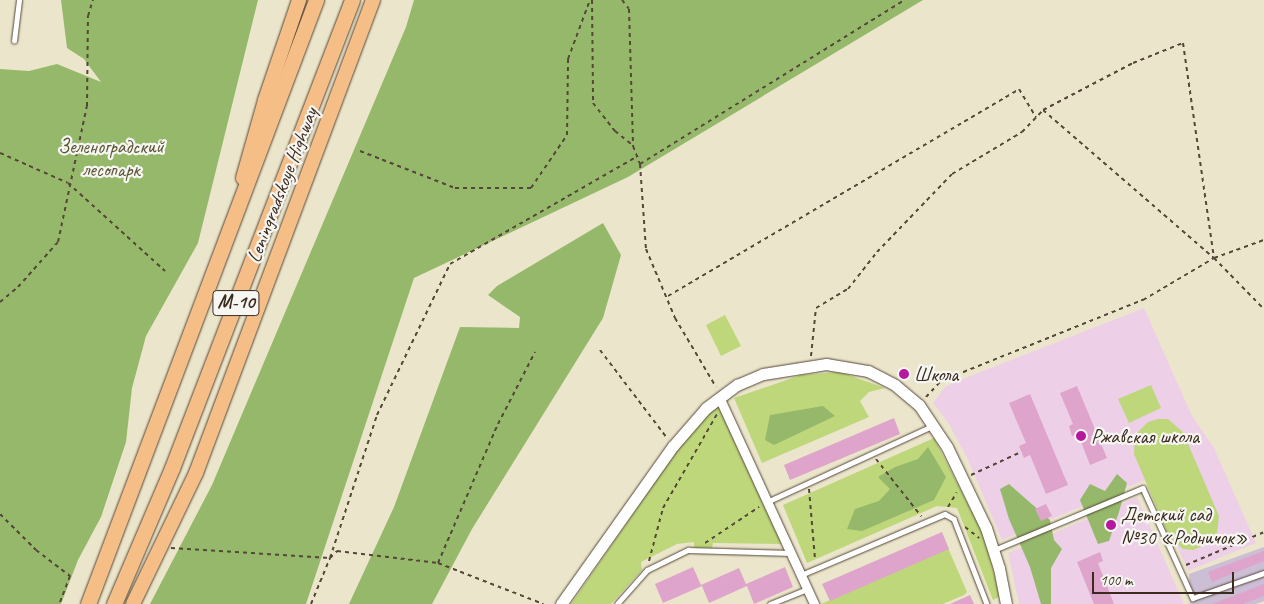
<!DOCTYPE html>
<html>
<head>
<meta charset="utf-8">
<style>
  body { margin:0 }
  #map { position:relative; width:1264px; height:604px; overflow:hidden; background:#ebe6cb; font-family:Caveat,sans-serif }
  div>[style] { position:absolute }
  [style*='--x'] { left:calc(var(--x)*1px); top:calc(var(--y)*1px); width:calc(var(--w)*1px); rotate:calc(var(--a)*1deg) }
  .built>* { inset:0; background:#edd0e8 }
  .industrial>* { inset:0; background:#ccbed4 }
  .green>* { inset:0; background:#bed77b }
  .forest>* { inset:0; background:#96b86b }
  .building>* { inset:0; background:#dfa4cc }
  .path>* { height:2px; margin-top:-1px; transform-origin:0; background:repeating-linear-gradient(90deg,#554638 0 4px,transparent 0 8px) }
  .roads { filter:drop-shadow(0 0 1px #554638) drop-shadow(0 0 1px #554638) }
  .service>* { height:4.5px; margin:-2.25px; padding:0 2.25px; transform-origin:2.25px; border-radius:2.25px; background:#fff }
  .minor>* { height:9px; margin:-4.5px; padding:0 4.5px; transform-origin:4.5px; border-radius:4.5px; background:#fff }
  .tertiary>* { height:11px; margin:-5.5px; padding:0 5.5px; transform-origin:5.5px; border-radius:5.5px; background:#fff }
  .primary>* { height:14px; margin:-7px; padding:0 7px; transform-origin:7px; border-radius:7px; background:#f6be87 }
  .trunk>* { height:15px; margin:-7.5px; padding:0 7.5px; transform-origin:7.5px; border-radius:7.5px; background:#f6be87 }
  .dots>* { width:14px; height:14px; translate:-50% -50%; box-sizing:border-box; border:2px solid #f6f6f2; border-radius:50% }
  span { translate:-50% -50%; white-space:nowrap; text-align:center; line-height:1.15; -webkit-text-stroke:4.5px #f6f6f2; paint-order:stroke }
  .shield-label span { padding:1px 4px; background:#f6f6f2; border:1px solid; border-radius:4px; -webkit-text-stroke-width:0 }
  .shield-label { font-size:19px; color:#3b2a1e; font-weight:700 }
  .park-label { font-size:20px; color:#5c5535 }
  .street-label { font-size:20px; color:#3b2a1e }
  .poi-label { font-size:20px; color:#3b2a1e }
  .left { translate:0 -50%; text-align:left }
  .scale { position:absolute; left:1092px; top:572px; width:142px; height:22px; box-sizing:border-box; border:2px solid #3b2a1e; border-top:0; padding-left:6px; font-size:15px; line-height:18px; white-space:nowrap; color:#3b2a1e; -webkit-text-stroke:4px #f6f6f2; paint-order:stroke }
</style>
</head>
<body>
<div id="map">
  <div class="built">
    <i style="clip-path:polygon(1144px 308px,1192px 416px,1214px 448px,1256px 543px,1188px 571px,1147px 479px,1002px 540px,968px 460px,949px 424px,933px 403px,945px 387px,955px 382px)"></i>
    <i style="clip-path:polygon(1137px 497px,1184px 604px,1019px 604px,1008px 553px)"></i>
  </div>
  <div class="industrial">
    <i style="clip-path:polygon(1264px 547px,1264px 601px,1256px 604px,1190px 604px,1189px 574px)"></i>
  </div>
  <div class="green">
    <i style="clip-path:polygon(725px 315px,741px 346px,721px 356px,706px 325px)"></i>
    <i style="clip-path:polygon(840px 372px,885px 388px,869px 392px,860px 401px,869px 417px,762px 463px,734px 398px,801px 375px)"></i>
    <i style="clip-path:polygon(1151px 385px,1161px 408px,1129px 423px,1118px 399px)"></i>
    <i style="clip-path:polygon(718px 406px,782px 544px,713px 543px,712px 548px,694px 548px,694px 542px,677px 544px,641px 562px,642px 570px,611px 604px,571px 604px,677px 450px,710px 411px)"></i>
    <i style="clip-path:polygon(1158px 419px,1168px 419px,1183px 432px,1219px 516px,1217px 534px,1212px 542px,1193px 550px,1183px 549px,1169px 537px,1134px 454px,1135px 435px,1148px 422px)"></i>
    <i style="clip-path:polygon(934px 438px,984px 535px,1000px 596px,993px 600px,957px 508px,937px 506px,807px 563px,783px 505px)"></i>
    <i style="clip-path:polygon(948px 548px,967px 592px,964px 595px,943px 604px,821px 604px)"></i>
  </div>
  <div class="forest">
    <i style="clip-path:polygon(61px 0,258px 0,198px 243px,146px 336px,132px 388px,126px 442px,101px 517px,78px 560px,61px 604px,0 604px,0 69px,29px 71px,57px 64px,101px 82px,84px 59px,67px 48px)"></i>
    <i style="clip-path:polygon(414px 0,923px 0,628px 177px,414px 278px,306px 604px,150px 604px,212px 485px,406px 27px)"></i>
    <i style="clip-path:polygon(603px 223px,621px 255px,603px 318px,472px 529px,432px 604px,349px 604px,394px 507px,460px 327px,519px 328px,520px 317px,488px 295px,497px 286px)"></i>
    <i style="clip-path:polygon(823px 406px,835px 416px,774px 445px,765px 440px,770px 415px)"></i>
    <i style="clip-path:polygon(928px 447px,946px 477px,934px 500px,862px 531px,847px 529px,855px 509px,879px 501px,890px 489px,878px 477px,895px 467px,918px 459px)"></i>
    <i style="clip-path:polygon(1117px 474px,1127px 483px,1119px 512px,1109px 541px,1098px 544px,1080px 500px,1090px 484px,1105px 491px)"></i>
    <i style="clip-path:polygon(1009px 484px,1050px 520px,1054px 540px,1062px 549px,1051px 568px,1051px 604px,1041px 604px,1030px 567px,1009px 519px,1000px 489px)"></i>
  </div>
  <div class="building">
    <i style="clip-path:polygon(1077px 386px,1107px 458px,1090px 465px,1078px 434px,1072px 436px,1069px 426px,1073px 424px,1060px 393px)"></i>
    <i style="clip-path:polygon(1030px 394px,1068px 485px,1046px 494px,1030px 455px,1024px 458px,1019px 446px,1026px 443px,1009px 403px)"></i>
    <i style="clip-path:polygon(894px 418px,900px 434px,790px 480px,784px 465px)"></i>
    <i style="clip-path:polygon(1046px 504px,1052px 516px,1041px 521px,1035px 509px)"></i>
    <i style="clip-path:polygon(942px 532px,949px 549px,830px 601px,822px 584px)"></i>
    <i style="clip-path:polygon(1264px 551px,1264px 561px,1212px 582px,1208px 572px)"></i>
    <i style="clip-path:polygon(1100px 552px,1103px 561px,1098px 563px,1114px 604px,1094px 604px,1077px 562px)"></i>
    <i style="clip-path:polygon(693px 567px,701px 585px,739px 568px,746px 584px,785px 567px,793px 587px,754px 604px,747px 586px,709px 603px,702px 586px,663px 603px,655px 584px)"></i>
    <i style="clip-path:polygon(1264px 584px,1264px 596px,1243px 604px,1212px 604px)"></i>
    <i style="clip-path:polygon(970px 595px,974px 604px,950px 604px)"></i>
  </div>
  <div class="path">
    <i style="--x:592;--y:0;--w:103;--a:89.4"></i>
    <i style="--x:593;--y:103;--w:36;--a:52"></i>
    <i style="--x:615;--y:131;--w:22;--a:39"></i>
    <i style="--x:622;--y:0;--w:11;--a:52"></i>
    <i style="--x:629;--y:9;--w:137;--a:88.3"></i>
    <i style="--x:633;--y:146;--w:19;--a:69"></i>
    <i style="--x:640;--y:164;--w:85;--a:86"></i>
    <i style="--x:646;--y:249;--w:75;--a:67.2"></i>
    <i style="--x:675;--y:318;--w:80;--a:59.3"></i>
    <i style="--x:1043;--y:110;--w:226;--a:40.9"></i>
    <i style="--x:1214;--y:258;--w:71;--a:45.6"></i>
    <i style="--x:360;--y:151;--w:102;--a:21.3"></i>
    <i style="--x:455;--y:188;--w:76;--a:0"></i>
    <i style="--x:531;--y:188;--w:64;--a:-55.8"></i>
    <i style="--x:567;--y:135;--w:76;--a:-89.2"></i>
    <i style="--x:568;--y:59;--w:63;--a:-69.6"></i>
    <i style="--x:0;--y:153;--w:74;--a:23.8"></i>
    <i style="--x:68;--y:183;--w:131;--a:42.2"></i>
    <i style="--x:640;--y:164;--w:311;--a:-31.8"></i>
    <i style="--x:668;--y:296;--w:407;--a:-30.5"></i>
    <i style="--x:1019;--y:89;--w:33;--a:59"></i>
    <i style="--x:0;--y:302;--w:23;--a:-40"></i>
    <i style="--x:18;--y:287;--w:60;--a:-48.4"></i>
    <i style="--x:58;--y:242;--w:139;--a:-78"></i>
    <i style="--x:87;--y:106;--w:90;--a:-89.4"></i>
    <i style="--x:88;--y:16;--w:17;--a:-73"></i>
    <i style="--x:600;--y:350;--w:111;--a:52.7"></i>
    <i style="--x:811;--y:356;--w:48;--a:-84.1"></i>
    <i style="--x:816;--y:308;--w:37;--a:-31"></i>
    <i style="--x:848;--y:289;--w:47;--a:-51.9"></i>
    <i style="--x:877;--y:252;--w:108;--a:-46.1"></i>
    <i style="--x:952;--y:174;--w:82;--a:-31"></i>
    <i style="--x:1022;--y:132;--w:30;--a:-46"></i>
    <i style="--x:1043;--y:110;--w:102;--a:-27.6"></i>
    <i style="--x:1133;--y:63;--w:54;--a:-21.8"></i>
    <i style="--x:1183;--y:43;--w:217;--a:81.8"></i>
    <i style="--x:926;--y:397;--w:22;--a:-47"></i>
    <i style="--x:941;--y:381;--w:218;--a:-21.9"></i>
    <i style="--x:1143;--y:300;--w:82;--a:-30.6"></i>
    <i style="--x:1214;--y:258;--w:53;--a:-19.8"></i>
    <i style="--x:876;--y:459;--w:73;--a:51.7"></i>
    <i style="--x:971;--y:475;--w:55;--a:-24.7"></i>
    <i style="--x:809;--y:489;--w:70;--a:85.1"></i>
    <i style="--x:948;--y:507;--w:17;--a:-59"></i>
    <i style="--x:0;--y:514;--w:51;--a:45"></i>
    <i style="--x:36;--y:550;--w:43;--a:37.4"></i>
    <i style="--x:70;--y:576;--w:30;--a:111"></i>
    <i style="--x:965;--y:527;--w:18;--a:38"></i>
    <i style="--x:705;--y:543;--w:65;--a:-33.7"></i>
    <i style="--x:171;--y:548;--w:159;--a:3.6"></i>
    <i style="--x:330;--y:558;--w:10;--a:-45"></i>
    <i style="--x:337;--y:551;--w:102;--a:6.8"></i>
    <i style="--x:438;--y:563;--w:113;--a:21.3"></i>
    <i style="--x:649;--y:561;--w:55;--a:-75.2"></i>
    <i style="--x:663;--y:508;--w:108;--a:-60.1"></i>
    <i style="--x:438;--y:563;--w:151;--a:-66.7"></i>
    <i style="--x:498;--y:424;--w:81;--a:-62.8"></i>
    <i style="--x:1186;--y:565;--w:85;--a:-22.9"></i>
    <i style="--x:311;--y:604;--w:50;--a:-67.6"></i>
    <i style="--x:330;--y:558;--w:151;--a:-71.8"></i>
    <i style="--x:377;--y:415;--w:168;--a:-64.2"></i>
    <i style="--x:450;--y:264;--w:217;--a:-29.9"></i>
  </div>
  <div class="roads">
    <div class="service">
      <i style="--x:14;--y:41;--w:41;--a:-83"></i>
      <i style="--x:769;--y:501;--w:179;--a:-24.7"></i>
      <i style="--x:994;--y:550;--w:161;--a:-22.6"></i>
      <i style="--x:1143;--y:488;--w:121;--a:65.6"></i>
      <i style="--x:1193;--y:598;--w:75;--a:-19.4"></i>
      <i style="--x:801;--y:575;--w:156;--a:-23"></i>
      <i style="--x:945;--y:514;--w:10;--a:29"></i>
      <i style="--x:954;--y:519;--w:91;--a:68.8"></i>
      <i style="--x:617;--y:604;--w:45;--a:-48.6"></i>
      <i style="--x:647;--y:570;--w:46;--a:-26"></i>
      <i style="--x:688;--y:550;--w:103;--a:1.7"></i>
      <i style="--x:770;--y:604;--w:40;--a:-22"></i>
    </div>
    <div class="minor">
      <i style="--x:719;--y:397;--w:228;--a:65.3"></i>
    </div>
    <div class="tertiary">
      <i style="--x:561;--y:604;--w:194;--a:-54.7"></i>
      <i style="--x:673;--y:446;--w:50;--a:-49"></i>
      <i style="--x:706;--y:408;--w:39;--a:-37"></i>
      <i style="--x:737;--y:385;--w:28;--a:-23"></i>
      <i style="--x:763;--y:374;--w:64;--a:-9"></i>
      <i style="--x:826;--y:364;--w:43;--a:9.5"></i>
      <i style="--x:868;--y:371;--w:30;--a:27"></i>
      <i style="--x:895;--y:385;--w:31;--a:40"></i>
      <i style="--x:919;--y:405;--w:50;--a:56.3"></i>
      <i style="--x:947;--y:447;--w:90;--a:64.3"></i>
      <i style="--x:986;--y:528;--w:42;--a:72"></i>
      <i style="--x:999;--y:568;--w:37;--a:79"></i>
    </div>
    <div class="primary">
      <i style="--x:243;--y:178;--w:81;--a:-74.2"></i>
      <i style="--x:265;--y:100;--w:106;--a:-71.2"></i>
      <i style="--x:133;--y:604;--w:145;--a:-64.3"></i>
      <i style="--x:196;--y:473;--w:505;--a:-69.48"></i>
    </div>
    <div class="trunk">
      <i style="--x:88;--y:604;--w:646;--a:-69.32"></i>
      <i style="--x:114;--y:604;--w:148;--a:-66.9"></i>
      <i style="--x:172;--y:468;--w:501;--a:-68.96"></i>
    </div>
  </div>
  <div class="dots">
    <i style="left:904px;top:374px;background:#b5179e"></i>
    <i style="left:1081px;top:436px;background:#b5179e"></i>
    <i style="left:1111px;top:525px;background:#b5179e"></i>
  </div>
  <div class="shield-label">
    <span style="left:236px;top:303px">М-10</span>
  </div>
  <div class="park-label">
    <span style="left:111px;top:158px">Зеленоградский<br>лесопарк</span>
  </div>
  <div class="street-label">
    <span style="left:282px;top:185px;rotate:-69deg">Leningradskoye Highway</span>
  </div>
  <div class="poi-label">
    <span class="left" style="left:914px;top:374px">Школа</span>
    <span class="left" style="left:1091px;top:436px">Ржавская школа</span>
    <span class="left" style="left:1121px;top:526px">Детский сад<br>№30 «Родничок»</span>
  </div>
  <div class="scale">100 m</div>
</div>
</body>
</html>
